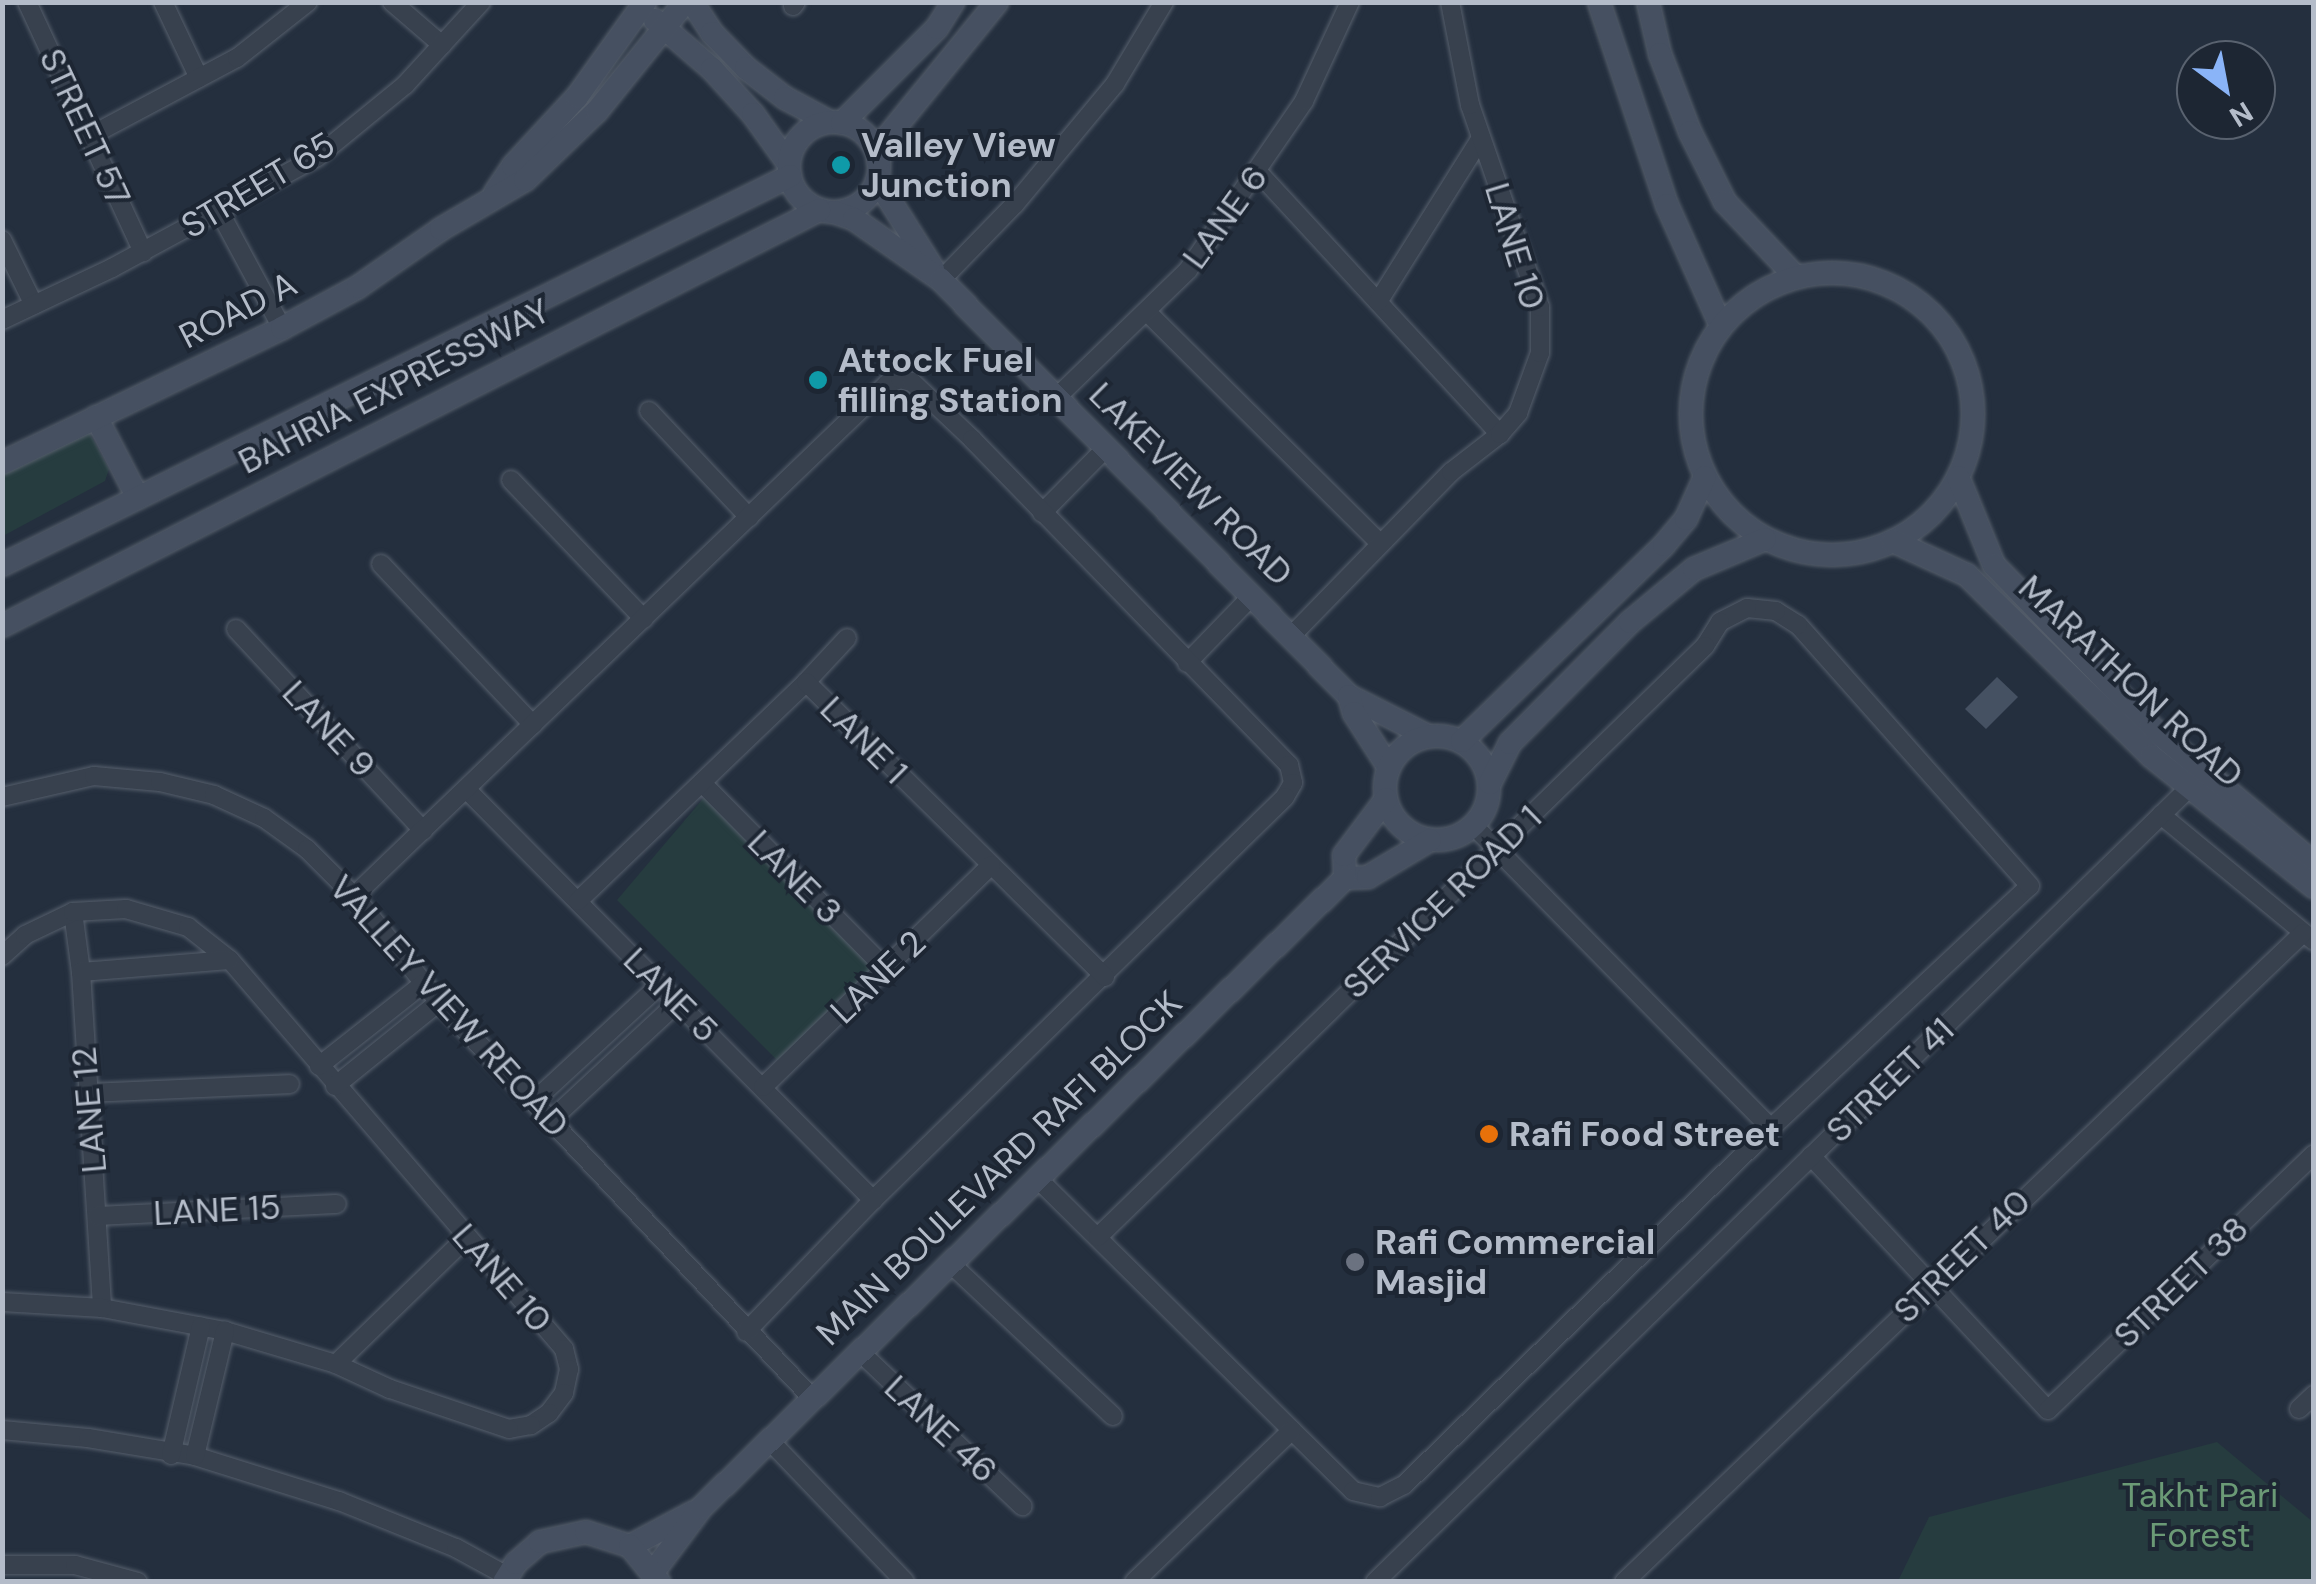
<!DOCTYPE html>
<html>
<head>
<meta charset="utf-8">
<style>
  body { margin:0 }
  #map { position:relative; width:2316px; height:1584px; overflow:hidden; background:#242f3e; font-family:"DM Sans",sans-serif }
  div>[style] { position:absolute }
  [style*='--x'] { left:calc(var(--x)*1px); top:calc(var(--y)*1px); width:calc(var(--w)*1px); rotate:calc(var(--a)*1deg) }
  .green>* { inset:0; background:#263c3f }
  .building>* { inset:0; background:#455162 }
  .roads { filter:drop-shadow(0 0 2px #565f6c) drop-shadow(0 0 2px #565f6c) }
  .street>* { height:18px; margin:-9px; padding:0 9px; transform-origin:9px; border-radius:9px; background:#38414e }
  .secondary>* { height:22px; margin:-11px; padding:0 11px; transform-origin:11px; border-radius:11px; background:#465061 }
  .secondary>.ring { margin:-11px; padding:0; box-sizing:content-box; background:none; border:22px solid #465061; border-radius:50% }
  .dots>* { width:28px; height:28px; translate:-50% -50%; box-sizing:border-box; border:5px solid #1d2633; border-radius:50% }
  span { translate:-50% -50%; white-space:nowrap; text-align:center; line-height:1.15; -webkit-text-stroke:8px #1d2633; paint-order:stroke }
  .street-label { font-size:35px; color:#b4bcc9 }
  .poi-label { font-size:35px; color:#b4bcc9; font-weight:700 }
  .left { translate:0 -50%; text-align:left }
  .park-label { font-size:35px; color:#6b9a76 }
  .frame { position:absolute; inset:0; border:5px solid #b4bcc9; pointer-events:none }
  .north { position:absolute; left:2176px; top:40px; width:100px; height:100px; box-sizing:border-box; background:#1d2633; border:2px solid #59626f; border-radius:50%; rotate:148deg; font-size:28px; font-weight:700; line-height:40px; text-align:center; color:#b4bcc9 }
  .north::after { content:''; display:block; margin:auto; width:35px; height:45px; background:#8ab4f8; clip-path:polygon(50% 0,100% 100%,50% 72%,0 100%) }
</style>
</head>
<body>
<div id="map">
  <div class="green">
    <i style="clip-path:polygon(89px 432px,109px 469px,105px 481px,3px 536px,3px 470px)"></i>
    <i style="clip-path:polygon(707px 794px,880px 972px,783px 1066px,617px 900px)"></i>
    <i style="clip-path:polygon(2217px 1442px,2313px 1522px,2313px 1581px,1898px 1581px,1929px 1517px)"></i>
  </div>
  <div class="building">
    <i style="clip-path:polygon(1997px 677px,2018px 697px,1986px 729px,1965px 709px)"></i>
  </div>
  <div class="roads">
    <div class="street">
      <i style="--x:27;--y:2;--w:276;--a:65.1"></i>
      <i style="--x:163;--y:2;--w:84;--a:64.7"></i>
      <i style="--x:392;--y:2;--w:66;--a:40.7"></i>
      <i style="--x:793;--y:6;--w:5;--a:-53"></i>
      <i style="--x:90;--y:136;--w:166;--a:-28"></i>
      <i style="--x:237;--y:58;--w:90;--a:-38.3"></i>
      <i style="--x:1258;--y:172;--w:357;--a:47.3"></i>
      <i style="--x:219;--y:211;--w:133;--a:61.7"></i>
      <i style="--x:2;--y:240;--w:72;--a:63.8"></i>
      <i style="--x:941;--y:280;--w:106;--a:-45.8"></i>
      <i style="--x:1015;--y:204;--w:156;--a:-50.2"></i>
      <i style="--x:1115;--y:84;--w:96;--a:-59.1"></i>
      <i style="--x:1378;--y:302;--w:194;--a:-57.9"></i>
      <i style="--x:1147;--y:312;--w:328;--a:44.8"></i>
      <i style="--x:2;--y:320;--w:122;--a:-25.3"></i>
      <i style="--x:112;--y:268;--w:233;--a:-28.4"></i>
      <i style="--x:317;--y:157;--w:114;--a:-39.3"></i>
      <i style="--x:405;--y:85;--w:113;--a:-47.5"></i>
      <i style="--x:1056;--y:398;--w:184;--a:-44.1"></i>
      <i style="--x:1188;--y:270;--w:205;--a:-55.5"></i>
      <i style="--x:1304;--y:101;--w:109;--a:-65.1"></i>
      <i style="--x:649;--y:411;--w:146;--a:46.7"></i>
      <i style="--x:511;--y:480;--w:192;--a:46.3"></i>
      <i style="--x:1042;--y:513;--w:91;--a:-45.4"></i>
      <i style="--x:381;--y:564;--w:221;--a:46.6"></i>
      <i style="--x:236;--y:629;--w:275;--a:47.1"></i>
      <i style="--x:1292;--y:635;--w:228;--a:-45.7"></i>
      <i style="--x:1451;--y:472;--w:62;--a:-37.8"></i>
      <i style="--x:1500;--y:434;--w:28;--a:-49"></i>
      <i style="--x:1518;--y:413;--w:64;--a:-69.9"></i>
      <i style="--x:1540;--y:353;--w:46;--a:-90"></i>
      <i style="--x:1540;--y:307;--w:214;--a:-109.1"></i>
      <i style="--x:1470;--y:105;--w:105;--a:-101"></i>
      <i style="--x:1187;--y:663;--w:93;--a:-45.9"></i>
      <i style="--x:806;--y:682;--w:60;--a:-47"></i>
      <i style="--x:702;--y:783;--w:263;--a:45.3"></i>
      <i style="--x:468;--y:791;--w:576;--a:45.28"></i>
      <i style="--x:2;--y:797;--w:94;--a:-12.9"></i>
      <i style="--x:94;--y:776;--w:66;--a:5.2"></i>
      <i style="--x:160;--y:782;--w:56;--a:13.5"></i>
      <i style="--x:214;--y:795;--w:55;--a:24.7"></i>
      <i style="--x:264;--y:818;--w:53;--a:35.8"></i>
      <i style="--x:307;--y:849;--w:66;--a:45"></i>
      <i style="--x:354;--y:896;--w:136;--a:51.3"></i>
      <i style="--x:439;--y:1002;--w:545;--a:46.71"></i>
      <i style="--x:2161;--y:815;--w:198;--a:39.5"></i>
      <i style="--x:1474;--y:826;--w:424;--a:45.5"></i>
      <i style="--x:354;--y:896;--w:739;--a:-43.85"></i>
      <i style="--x:887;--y:384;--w:14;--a:-21"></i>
      <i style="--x:900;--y:379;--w:12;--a:14"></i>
      <i style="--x:912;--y:382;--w:83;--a:43.5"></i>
      <i style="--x:972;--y:439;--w:455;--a:45.8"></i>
      <i style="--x:1289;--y:765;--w:18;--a:77"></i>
      <i style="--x:1293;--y:783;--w:16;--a:120"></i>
      <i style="--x:1285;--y:797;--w:576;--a:135.63"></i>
      <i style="--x:873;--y:1200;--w:183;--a:133.9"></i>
      <i style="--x:578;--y:901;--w:316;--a:-43.8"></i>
      <i style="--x:806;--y:682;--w:420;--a:44.6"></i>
      <i style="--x:73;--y:912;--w:61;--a:82.4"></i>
      <i style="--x:81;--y:972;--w:337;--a:86.4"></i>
      <i style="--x:2;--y:956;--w:31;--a:-42"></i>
      <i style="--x:25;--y:935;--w:53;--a:-25.6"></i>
      <i style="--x:73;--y:912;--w:53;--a:-3.2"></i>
      <i style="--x:126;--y:909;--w:65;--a:16.2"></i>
      <i style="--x:188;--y:927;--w:53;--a:38.2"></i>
      <i style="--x:230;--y:960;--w:513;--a:49.35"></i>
      <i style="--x:564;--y:1349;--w:21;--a:76"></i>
      <i style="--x:569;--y:1369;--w:25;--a:102"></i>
      <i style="--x:564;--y:1393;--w:25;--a:127"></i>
      <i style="--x:549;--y:1413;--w:22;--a:146"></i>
      <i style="--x:531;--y:1425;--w:22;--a:170"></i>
      <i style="--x:509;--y:1429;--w:126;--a:-161.4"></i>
      <i style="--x:390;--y:1389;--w:60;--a:-155.2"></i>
      <i style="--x:336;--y:1364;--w:116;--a:-163.4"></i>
      <i style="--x:225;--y:1331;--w:125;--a:-169.4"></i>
      <i style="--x:102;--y:1308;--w:100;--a:-176.6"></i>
      <i style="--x:81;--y:972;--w:149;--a:-4.6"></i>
      <i style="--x:319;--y:1066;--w:132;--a:-38.3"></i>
      <i style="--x:335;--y:1086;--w:134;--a:-38.9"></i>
      <i style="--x:763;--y:1087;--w:318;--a:-44.2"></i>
      <i style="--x:86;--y:1093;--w:204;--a:-2.5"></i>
      <i style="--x:533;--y:1102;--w:173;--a:-42.7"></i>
      <i style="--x:550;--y:1121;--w:175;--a:-42.9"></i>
      <i style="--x:1811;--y:1156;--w:347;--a:47"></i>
      <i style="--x:2048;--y:1410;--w:369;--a:-43.9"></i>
      <i style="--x:1038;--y:1179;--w:443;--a:44.7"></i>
      <i style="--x:1353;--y:1491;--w:28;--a:13"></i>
      <i style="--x:1380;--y:1497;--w:27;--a:-27"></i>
      <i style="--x:1404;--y:1485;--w:512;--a:-44.21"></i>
      <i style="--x:1771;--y:1128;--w:354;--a:-43.1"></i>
      <i style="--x:2030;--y:886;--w:349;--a:-131.6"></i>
      <i style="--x:1798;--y:625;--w:26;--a:-148"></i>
      <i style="--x:1776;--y:611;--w:29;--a:-174"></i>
      <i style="--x:1747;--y:608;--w:30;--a:153"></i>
      <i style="--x:1720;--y:622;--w:28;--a:122"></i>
      <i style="--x:1705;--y:646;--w:847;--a:135.77"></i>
      <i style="--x:97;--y:1216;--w:240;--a:-2.9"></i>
      <i style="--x:951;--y:1264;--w:222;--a:43.2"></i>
      <i style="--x:860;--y:1352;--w:224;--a:43.5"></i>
      <i style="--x:336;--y:1364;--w:182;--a:-44.1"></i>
      <i style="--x:2299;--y:1409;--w:21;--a:-43"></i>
      <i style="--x:2;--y:1430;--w:86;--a:5.3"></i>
      <i style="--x:88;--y:1438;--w:109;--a:9.5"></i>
      <i style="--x:195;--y:1456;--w:151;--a:17.4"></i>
      <i style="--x:339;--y:1501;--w:126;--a:21.9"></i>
      <i style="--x:456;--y:1548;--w:58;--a:28.8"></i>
      <i style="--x:770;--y:1441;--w:195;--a:46.2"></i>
      <i style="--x:171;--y:1455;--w:132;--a:-76.9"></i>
      <i style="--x:195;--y:1456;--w:129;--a:-76.5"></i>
      <i style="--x:2;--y:1565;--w:73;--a:0"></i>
      <i style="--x:75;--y:1565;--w:65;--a:15.1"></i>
      <i style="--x:1134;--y:1582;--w:219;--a:-43.9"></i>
      <i style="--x:1375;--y:1582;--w:1139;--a:-44.29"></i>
      <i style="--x:1624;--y:1582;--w:939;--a:-43.71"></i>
    </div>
    <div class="secondary">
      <i style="--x:692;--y:2;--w:37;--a:57"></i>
      <i style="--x:712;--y:33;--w:49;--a:45.8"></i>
      <i style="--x:746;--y:68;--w:49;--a:37.6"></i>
      <i style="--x:785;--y:98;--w:49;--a:28.1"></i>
      <i style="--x:1599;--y:2;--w:214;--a:71.5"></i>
      <i style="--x:1667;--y:205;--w:133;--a:65.9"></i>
      <i style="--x:1648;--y:2;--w:53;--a:77"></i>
      <i style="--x:1660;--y:54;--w:84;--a:69"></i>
      <i style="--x:1690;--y:132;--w:78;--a:63.4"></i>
      <i style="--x:1725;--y:202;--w:103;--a:46.6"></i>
      <i style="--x:655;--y:20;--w:75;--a:40.7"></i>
      <i style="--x:712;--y:69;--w:61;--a:47.7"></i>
      <i style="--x:753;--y:114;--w:60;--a:54.5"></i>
      <i class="ring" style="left:789px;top:122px;width:68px;height:68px"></i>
      <i style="--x:842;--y:123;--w:134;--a:-45"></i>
      <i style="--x:937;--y:28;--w:31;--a:-58"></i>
      <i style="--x:878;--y:161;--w:28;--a:-67"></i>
      <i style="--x:889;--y:135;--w:171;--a:-50.9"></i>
      <i style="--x:877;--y:180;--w:105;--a:57.8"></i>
      <i style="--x:495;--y:193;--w:32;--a:-56"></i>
      <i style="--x:513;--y:166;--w:94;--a:-47.2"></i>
      <i style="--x:577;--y:97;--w:117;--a:-54.4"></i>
      <i style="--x:834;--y:212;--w:21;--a:19"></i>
      <i style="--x:854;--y:219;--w:106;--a:35"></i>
      <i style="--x:941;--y:280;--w:583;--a:45.56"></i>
      <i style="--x:1349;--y:696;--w:89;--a:26.9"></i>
      <i class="ring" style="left:1691px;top:273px;width:260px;height:260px"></i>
      <i style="--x:96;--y:417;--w:91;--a:62.6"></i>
      <i style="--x:2;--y:463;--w:311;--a:-25.7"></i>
      <i style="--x:282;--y:328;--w:86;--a:-28.3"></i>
      <i style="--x:358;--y:287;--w:101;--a:-34.9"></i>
      <i style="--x:441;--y:229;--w:97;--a:-30.3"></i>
      <i style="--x:525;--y:180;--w:100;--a:-43.8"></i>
      <i style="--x:597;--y:111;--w:140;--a:-51.1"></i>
      <i style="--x:1958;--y:477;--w:95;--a:67.8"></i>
      <i style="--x:1994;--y:565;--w:224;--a:45.9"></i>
      <i style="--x:2150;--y:726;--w:214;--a:39.9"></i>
      <i style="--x:1893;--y:541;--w:81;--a:24.7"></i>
      <i style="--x:1967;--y:575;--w:258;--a:44.5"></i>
      <i style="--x:2151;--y:756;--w:209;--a:38.8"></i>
      <i style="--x:2;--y:565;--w:879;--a:-26.27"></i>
      <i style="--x:2;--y:626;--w:917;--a:-26.98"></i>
      <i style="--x:1349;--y:696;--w:18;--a:74"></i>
      <i style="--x:1354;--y:713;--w:65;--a:57.5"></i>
      <i class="ring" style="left:1385px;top:736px;width:82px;height:82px"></i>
      <i style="--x:1462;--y:741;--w:281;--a:-44.1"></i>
      <i style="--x:1664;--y:545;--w:34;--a:-50"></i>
      <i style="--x:1686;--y:519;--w:46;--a:-65.7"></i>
      <i style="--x:1490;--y:783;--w:45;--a:-63.4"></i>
      <i style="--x:1510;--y:743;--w:170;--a:-45.2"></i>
      <i style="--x:1630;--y:622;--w:83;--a:-39.6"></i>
      <i style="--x:1694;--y:569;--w:77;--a:-22.9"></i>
      <i style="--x:1345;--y:878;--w:23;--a:-2"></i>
      <i style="--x:1368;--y:877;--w:72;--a:-30.8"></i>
      <i style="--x:1345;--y:878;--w:23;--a:-92"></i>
      <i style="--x:1344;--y:855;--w:70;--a:-53.1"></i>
      <i style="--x:630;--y:1546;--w:72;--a:-28"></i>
      <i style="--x:654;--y:1571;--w:79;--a:-53.3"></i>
      <i style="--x:701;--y:1508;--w:901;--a:-44.37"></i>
      <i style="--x:504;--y:1582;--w:22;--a:-58"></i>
      <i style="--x:516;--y:1563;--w:32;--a:-41"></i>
      <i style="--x:540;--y:1542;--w:47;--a:-12.3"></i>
      <i style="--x:586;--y:1532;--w:46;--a:17.7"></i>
      <i style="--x:630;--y:1546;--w:46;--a:51.1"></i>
    </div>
  </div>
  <div class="dots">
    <i style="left:841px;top:165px;background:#0f9aa8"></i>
    <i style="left:818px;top:380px;background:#0f9aa8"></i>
    <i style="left:1489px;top:1134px;background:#e8710a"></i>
    <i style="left:1355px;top:1262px;background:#6b7280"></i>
  </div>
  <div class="street-label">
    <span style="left:85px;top:127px;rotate:65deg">STREET 57</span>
    <span style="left:258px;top:185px;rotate:-31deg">STREET 65</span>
    <span style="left:1225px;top:217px;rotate:-54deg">LANE 6</span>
    <span style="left:1515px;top:246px;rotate:73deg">LANE 10</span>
    <span style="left:238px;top:310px;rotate:-27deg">ROAD A</span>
    <span style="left:394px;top:386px;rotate:-27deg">BAHRIA EXPRESSWAY</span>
    <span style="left:1191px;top:484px;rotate:45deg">LAKEVIEW ROAD</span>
    <span style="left:2131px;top:681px;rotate:43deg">MARATHON ROAD</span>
    <span style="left:329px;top:729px;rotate:47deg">LANE 9</span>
    <span style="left:864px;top:740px;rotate:45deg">LANE 1</span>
    <span style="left:795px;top:877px;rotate:45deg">LANE 3</span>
    <span style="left:1442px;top:902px;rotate:-44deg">SERVICE ROAD 1</span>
    <span style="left:878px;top:977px;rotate:-44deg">LANE 2</span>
    <span style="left:671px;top:995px;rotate:45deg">LANE 5</span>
    <span style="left:449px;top:1006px;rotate:48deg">VALLEY VIEW REOAD</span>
    <span style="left:1890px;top:1080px;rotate:-44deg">STREET 41</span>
    <span style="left:89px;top:1110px;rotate:-95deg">LANE 12</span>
    <span style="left:999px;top:1168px;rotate:-44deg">MAIN BOULEVARD RAFI BLOCK</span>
    <span style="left:217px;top:1210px;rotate:-3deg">LANE 15</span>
    <span style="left:1962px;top:1256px;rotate:-44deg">STREET 40</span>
    <span style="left:502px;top:1278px;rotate:49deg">LANE 10</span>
    <span style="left:2181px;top:1282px;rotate:-44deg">STREET 38</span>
    <span style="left:941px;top:1429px;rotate:43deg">LANE 46</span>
  </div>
  <div class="poi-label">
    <span class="left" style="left:861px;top:165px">Valley View<br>Junction</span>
    <span class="left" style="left:838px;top:380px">Attock Fuel<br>filling Station</span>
    <span class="left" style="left:1509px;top:1134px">Rafi Food Street</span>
    <span class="left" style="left:1375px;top:1262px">Rafi Commercial<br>Masjid</span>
  </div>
  <div class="park-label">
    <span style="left:2200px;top:1515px">Takht Pari<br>Forest</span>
  </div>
  <div class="frame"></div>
  <div class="north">N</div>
</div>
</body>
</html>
